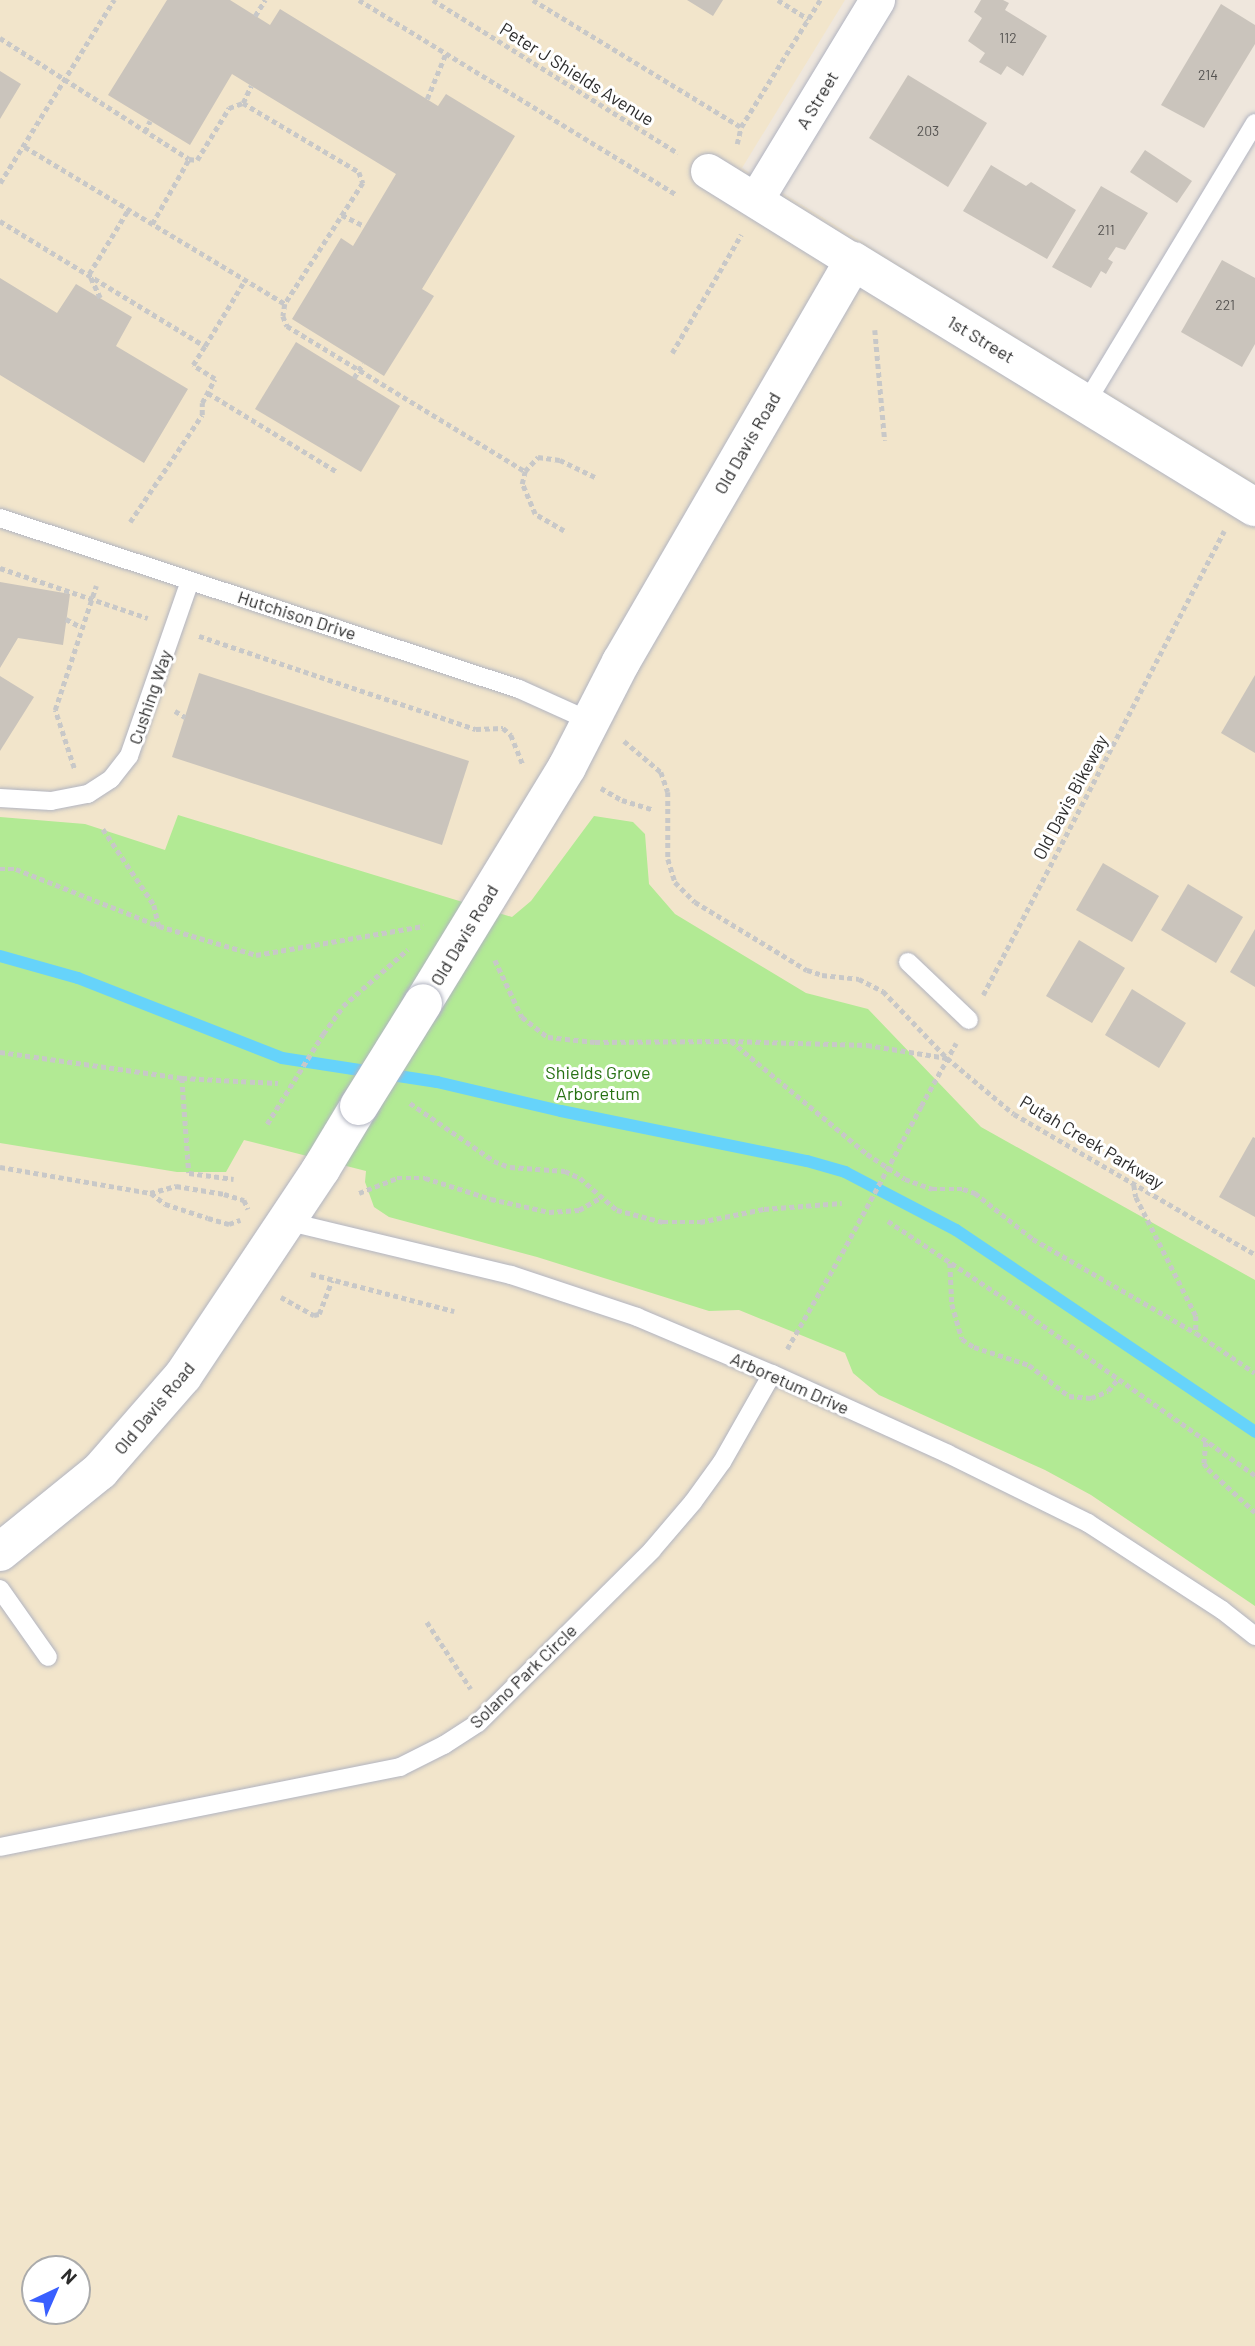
<!DOCTYPE html>
<html>
<head>
<meta charset="utf-8">
<style>
  body { margin:0 }
  #map { position:relative; width:1255px; height:2346px; overflow:hidden; background:#efe7dd; font-family:Barlow,sans-serif }
  div>[style] { position:absolute }
  [style*='--x'] { left:calc(var(--x)*1px); top:calc(var(--y)*1px); width:calc(var(--w)*1px); rotate:calc(var(--a)*1deg) }
  .education>* { inset:0; background:#f2e5cb }
  .green>* { inset:0; background:#b2ea94 }
  .stream>* { height:12px; margin:-6px; padding:0 6px; transform-origin:6px; border-radius:6px; background:#66d3fa }
  .building>* { inset:0; background:#cac4bc }
  .path>* { height:4.5px; margin-top:-2.25px; transform-origin:0; background:repeating-linear-gradient(90deg,#c8c8c8 0 5px,transparent 0 8.5px) }
  .roads { filter:drop-shadow(0 0 2px #b1b4c1) drop-shadow(0 0 2px #b1b4c1) }
  .lane>* { height:18px; margin:-9px; padding:0 9px; transform-origin:9px; border-radius:9px; background:#fff }
  .street>* { height:35px; margin:-17.5px; padding:0 17.5px; transform-origin:17.5px; border-radius:17.5px; background:#fff }
  .secondary>* { height:38px; margin:-19px; padding:0 19px; transform-origin:19px; border-radius:19px; background:#fff }
  .path-bridge>* { height:4.5px; margin-top:-2.25px; transform-origin:0; background:repeating-linear-gradient(90deg,#c8c8c8 0 5px,transparent 0 8.5px) }
  .bridges { filter:drop-shadow(0 0 2px #b1b4c1) drop-shadow(0 0 2px #b1b4c1) }
  .secondary-bridge>* { height:38px; margin:-19px; padding:0 19px; transform-origin:19px; border-radius:19px; background:#fff }
  span { translate:-50% -50%; white-space:nowrap; text-align:center; line-height:1.15; -webkit-text-stroke:6px #fff; paint-order:stroke }
  .number-label { font-size:14px; color:#545250 }
  .number-label span { -webkit-text-stroke-width:0 }
  .street-label { font-size:18px; color:#2c2c2c }
  .park-label { font-size:18px; color:#277113 }
  .north { position:absolute; left:21px; top:2255px; width:70px; height:70px; box-sizing:border-box; background:#fff; border:2px solid #ababab; border-radius:50%; rotate:44deg; font-size:19px; font-weight:700; line-height:28px; text-align:center; color:#2c2c2c }
  .north::after { content:''; display:block; margin:auto; width:24px; height:32px; background:#395fff; clip-path:polygon(50% 0,100% 100%,50% 72%,0 100%) }
</style>
</head>
<body>
<div id="map">
  <div class="education">
    <i style="clip-path:polygon(evenodd,0 0,845px 0,742px 168px,1255px 482px,1255px 2346px,0 2346px,0 0,35px 2269px,77px 2269px,77px 2311px,35px 2311px,35px 2269px)"></i>
  </div>
  <div class="green">
    <i style="clip-path:polygon(178px 815px,512px 917px,531px 901px,594px 816px,633px 822px,645px 834px,649px 884px,675px 914px,806px 993px,868px 1009px,981px 1127px,1255px 1280px,1255px 1606px,1091px 1495px,1045px 1470px,879px 1395px,853px 1373px,845px 1353px,739px 1310px,709px 1311px,537px 1257px,389px 1217px,374px 1207px,365px 1182px,366px 1171px,244px 1140px,226px 1172px,177px 1172px,0 1143px,0 817px,85px 824px,165px 850px)"></i>
  </div>
  <div class="stream">
    <i style="--x:0;--y:956;--w:81;--a:15.8"></i>
    <i style="--x:78;--y:978;--w:219;--a:21.4"></i>
    <i style="--x:282;--y:1058;--w:157;--a:8.8"></i>
    <i style="--x:437;--y:1082;--w:127;--a:13.2"></i>
    <i style="--x:561;--y:1111;--w:251;--a:11.5"></i>
    <i style="--x:807;--y:1161;--w:40;--a:16"></i>
    <i style="--x:845;--y:1172;--w:125;--a:27.6"></i>
    <i style="--x:956;--y:1230;--w:361;--a:34"></i>
  </div>
  <div class="building">
    <i style="clip-path:polygon(167px 0,230px 0,270px 25px,280px 9px,438px 106px,446px 94px,515px 136px,422px 289px,434px 296px,384px 376px,292px 319px,341px 238px,353px 246px,396px 174px,232px 74px,190px 145px,108px 95px)"></i>
    <i style="clip-path:polygon(687px 0,723px 0,713px 16px)"></i>
    <i style="clip-path:polygon(981px 0,1003px 0,1009px 3px,1005px 10px,1047px 36px,1023px 76px,1007px 66px,1001px 75px,979px 62px,985px 53px,968px 41px,982px 18px,974px 12px)"></i>
    <i style="clip-path:polygon(1221px 4px,1255px 25px,1255px 44px,1204px 128px,1161px 105px)"></i>
    <i style="clip-path:polygon(0 71px,21px 84px,0 119px)"></i>
    <i style="clip-path:polygon(908px 75px,987px 123px,948px 187px,869px 138px)"></i>
    <i style="clip-path:polygon(1145px 150px,1192px 181px,1177px 203px,1130px 172px)"></i>
    <i style="clip-path:polygon(991px 165px,1026px 186px,1031px 182px,1076px 210px,1047px 259px,963px 211px)"></i>
    <i style="clip-path:polygon(1101px 186px,1148px 213px,1125px 250px,1116px 247px,1108px 259px,1113px 262px,1106px 274px,1101px 271px,1091px 288px,1052px 267px)"></i>
    <i style="clip-path:polygon(1222px 260px,1255px 278px,1255px 344px,1242px 367px,1181px 332px)"></i>
    <i style="clip-path:polygon(0 278px,57px 313px,76px 284px,132px 317px,116px 346px,188px 389px,144px 463px,0 375px)"></i>
    <i style="clip-path:polygon(296px 342px,400px 406px,361px 472px,255px 409px)"></i>
    <i style="clip-path:polygon(0 582px,70px 594px,63px 645px,18px 638px,0 668px)"></i>
    <i style="clip-path:polygon(199px 673px,469px 761px,442px 845px,172px 757px)"></i>
    <i style="clip-path:polygon(1255px 675px,1255px 753px,1221px 733px)"></i>
    <i style="clip-path:polygon(0 676px,34px 697px,0 751px)"></i>
    <i style="clip-path:polygon(1103px 863px,1159px 896px,1132px 942px,1076px 910px)"></i>
    <i style="clip-path:polygon(1188px 884px,1243px 917px,1216px 963px,1161px 930px)"></i>
    <i style="clip-path:polygon(1255px 929px,1255px 987px,1230px 972px)"></i>
    <i style="clip-path:polygon(1079px 940px,1125px 968px,1092px 1023px,1046px 996px)"></i>
    <i style="clip-path:polygon(1132px 989px,1186px 1023px,1159px 1068px,1105px 1035px)"></i>
    <i style="clip-path:polygon(1253px 1137px,1255px 1138px,1255px 1217px,1219px 1197px)"></i>
  </div>
  <div class="path">
    <i style="--x:359;--y:0;--w:373;--a:31.5"></i>
    <i style="--x:433;--y:0;--w:289;--a:32"></i>
    <i style="--x:533;--y:0;--w:244;--a:31.4"></i>
    <i style="--x:778;--y:0;--w:36;--a:32"></i>
    <i style="--x:255;--y:16;--w:19;--a:-58"></i>
    <i style="--x:0;--y:38;--w:224;--a:32.6"></i>
    <i style="--x:427;--y:99;--w:50;--a:-67.6"></i>
    <i style="--x:243;--y:103;--w:19;--a:-65"></i>
    <i style="--x:145;--y:132;--w:12;--a:-66"></i>
    <i style="--x:737;--y:144;--w:17;--a:-77"></i>
    <i style="--x:741;--y:127;--w:150;--a:-58.1"></i>
    <i style="--x:25;--y:147;--w:304;--a:31.1"></i>
    <i style="--x:0;--y:183;--w:216;--a:-58.1"></i>
    <i style="--x:342;--y:215;--w:25;--a:26"></i>
    <i style="--x:0;--y:221;--w:240;--a:31.4"></i>
    <i style="--x:205;--y:346;--w:77;--a:-58.8"></i>
    <i style="--x:152;--y:224;--w:75;--a:-60.4"></i>
    <i style="--x:189;--y:159;--w:8;--a:7"></i>
    <i style="--x:197;--y:160;--w:61;--a:-58.4"></i>
    <i style="--x:229;--y:108;--w:15;--a:-20"></i>
    <i style="--x:243;--y:103;--w:135;--a:30.7"></i>
    <i style="--x:359;--y:172;--w:12;--a:70"></i>
    <i style="--x:363;--y:183;--w:144;--a:122.8"></i>
    <i style="--x:285;--y:304;--w:12;--a:99"></i>
    <i style="--x:283;--y:316;--w:11;--a:68"></i>
    <i style="--x:287;--y:326;--w:279;--a:31.4"></i>
    <i style="--x:100;--y:298;--w:26;--a:-115"></i>
    <i style="--x:89;--y:274;--w:75;--a:-58.6"></i>
    <i style="--x:875;--y:330;--w:111;--a:84.9"></i>
    <i style="--x:672;--y:353;--w:137;--a:-59.7"></i>
    <i style="--x:354;--y:378;--w:17;--a:-59"></i>
    <i style="--x:208;--y:393;--w:150;--a:31.4"></i>
    <i style="--x:130;--y:522;--w:129;--a:-56.1"></i>
    <i style="--x:202;--y:415;--w:12;--a:-90"></i>
    <i style="--x:202;--y:403;--w:27;--a:-62"></i>
    <i style="--x:215;--y:379;--w:26;--a:-148"></i>
    <i style="--x:193;--y:365;--w:22;--a:-58"></i>
    <i style="--x:564;--y:531;--w:34;--a:-150"></i>
    <i style="--x:535;--y:514;--w:33;--a:-113"></i>
    <i style="--x:522;--y:484;--w:13;--a:-77"></i>
    <i style="--x:525;--y:471;--w:19;--a:-47"></i>
    <i style="--x:538;--y:457;--w:22;--a:8"></i>
    <i style="--x:560;--y:460;--w:39;--a:26"></i>
    <i style="--x:0;--y:568;--w:156;--a:18.7"></i>
    <i style="--x:66;--y:619;--w:17;--a:28"></i>
    <i style="--x:199;--y:636;--w:292;--a:18.6"></i>
    <i style="--x:476;--y:729;--w:27;--a:-2"></i>
    <i style="--x:503;--y:728;--w:11;--a:41"></i>
    <i style="--x:511;--y:735;--w:32;--a:68"></i>
    <i style="--x:175;--y:711;--w:12;--a:31"></i>
    <i style="--x:624;--y:741;--w:48;--a:40"></i>
    <i style="--x:661;--y:772;--w:21;--a:71"></i>
    <i style="--x:668;--y:792;--w:67;--a:90"></i>
    <i style="--x:668;--y:859;--w:24;--a:73"></i>
    <i style="--x:675;--y:882;--w:28;--a:45"></i>
    <i style="--x:695;--y:902;--w:131;--a:31.3"></i>
    <i style="--x:807;--y:970;--w:16;--a:18"></i>
    <i style="--x:822;--y:975;--w:37;--a:6"></i>
    <i style="--x:859;--y:979;--w:27;--a:27"></i>
    <i style="--x:883;--y:991;--w:93;--a:46.3"></i>
    <i style="--x:947;--y:1058;--w:87;--a:39.9"></i>
    <i style="--x:1014;--y:1114;--w:279;--a:30.2"></i>
    <i style="--x:74;--y:768;--w:61;--a:-108.1"></i>
    <i style="--x:55;--y:710;--w:131;--a:-71.7"></i>
    <i style="--x:601;--y:788;--w:24;--a:30"></i>
    <i style="--x:622;--y:800;--w:31;--a:17"></i>
    <i style="--x:103;--y:829;--w:92;--a:56.1"></i>
    <i style="--x:154;--y:905;--w:22;--a:77"></i>
    <i style="--x:0;--y:869;--w:16;--a:0"></i>
    <i style="--x:16;--y:869;--w:154;--a:21.7"></i>
    <i style="--x:159;--y:926;--w:101;--a:16.6"></i>
    <i style="--x:256;--y:955;--w:170;--a:-9.8"></i>
    <i style="--x:495;--y:960;--w:63;--a:64.7"></i>
    <i style="--x:522;--y:1017;--w:33;--a:38"></i>
    <i style="--x:548;--y:1037;--w:47;--a:6.1"></i>
    <i style="--x:595;--y:1042;--w:135;--a:-0.4"></i>
    <i style="--x:730;--y:1041;--w:137;--a:1.7"></i>
    <i style="--x:867;--y:1045;--w:81;--a:9.2"></i>
    <i style="--x:983;--y:995;--w:523;--a:-62.55"></i>
    <i style="--x:323;--y:1034;--w:34;--a:-54"></i>
    <i style="--x:343;--y:1006;--w:86;--a:-41.2"></i>
    <i style="--x:731;--y:1041;--w:177;--a:39.7"></i>
    <i style="--x:867;--y:1154;--w:45;--a:33.3"></i>
    <i style="--x:905;--y:1179;--w:29;--a:20"></i>
    <i style="--x:932;--y:1189;--w:31;--a:0"></i>
    <i style="--x:963;--y:1189;--w:13;--a:18"></i>
    <i style="--x:975;--y:1193;--w:74;--a:38.4"></i>
    <i style="--x:1033;--y:1239;--w:188;--a:30"></i>
    <i style="--x:1196;--y:1333;--w:71;--a:34.1"></i>
    <i style="--x:0;--y:1052;--w:184;--a:8.1"></i>
    <i style="--x:182;--y:1078;--w:96;--a:3"></i>
    <i style="--x:182;--y:1078;--w:95;--a:85.8"></i>
    <i style="--x:189;--y:1173;--w:45;--a:7.6"></i>
    <i style="--x:410;--y:1103;--w:102;--a:34.6"></i>
    <i style="--x:494;--y:1161;--w:17;--a:21"></i>
    <i style="--x:510;--y:1167;--w:55;--a:4.2"></i>
    <i style="--x:565;--y:1171;--w:17;--a:25"></i>
    <i style="--x:580;--y:1178;--w:49;--a:40.9"></i>
    <i style="--x:617;--y:1210;--w:48;--a:14.6"></i>
    <i style="--x:663;--y:1222;--w:37;--a:0"></i>
    <i style="--x:700;--y:1222;--w:65;--a:-11.5"></i>
    <i style="--x:764;--y:1209;--w:78;--a:-4.4"></i>
    <i style="--x:921;--y:1106;--w:72;--a:-60.9"></i>
    <i style="--x:0;--y:1167;--w:152;--a:9.8"></i>
    <i style="--x:150;--y:1193;--w:27;--a:-15"></i>
    <i style="--x:176;--y:1186;--w:49;--a:9.5"></i>
    <i style="--x:224;--y:1194;--w:21;--a:17"></i>
    <i style="--x:244;--y:1200;--w:10;--a:66"></i>
    <i style="--x:1134;--y:1185;--w:12;--a:81"></i>
    <i style="--x:1136;--y:1197;--w:133;--a:63.2"></i>
    <i style="--x:1196;--y:1316;--w:17;--a:90"></i>
    <i style="--x:151;--y:1193;--w:18;--a:38"></i>
    <i style="--x:165;--y:1204;--w:45;--a:18"></i>
    <i style="--x:208;--y:1218;--w:22;--a:16"></i>
    <i style="--x:229;--y:1224;--w:12;--a:-20"></i>
    <i style="--x:359;--y:1193;--w:41;--a:-21.5"></i>
    <i style="--x:397;--y:1178;--w:28;--a:0"></i>
    <i style="--x:425;--y:1178;--w:69;--a:17.7"></i>
    <i style="--x:491;--y:1199;--w:59;--a:12.6"></i>
    <i style="--x:549;--y:1212;--w:30;--a:-4"></i>
    <i style="--x:579;--y:1210;--w:24;--a:-30"></i>
    <i style="--x:888;--y:1221;--w:136;--a:33.6"></i>
    <i style="--x:1001;--y:1296;--w:311;--a:35.2"></i>
    <i style="--x:950;--y:1263;--w:41;--a:87.2"></i>
    <i style="--x:952;--y:1304;--w:36;--a:74"></i>
    <i style="--x:962;--y:1339;--w:14;--a:34"></i>
    <i style="--x:974;--y:1347;--w:58;--a:18.1"></i>
    <i style="--x:1029;--y:1365;--w:51;--a:37.8"></i>
    <i style="--x:1069;--y:1396;--w:22;--a:5"></i>
    <i style="--x:1091;--y:1398;--w:18;--a:-22"></i>
    <i style="--x:1108;--y:1391;--w:14;--a:-51"></i>
    <i style="--x:311;--y:1274;--w:148;--a:14.5"></i>
    <i style="--x:281;--y:1297;--w:38;--a:29"></i>
    <i style="--x:314;--y:1315;--w:5;--a:-11"></i>
    <i style="--x:319;--y:1314;--w:36;--a:-69"></i>
    <i style="--x:787;--y:1349;--w:111;--a:-60.2"></i>
    <i style="--x:1206;--y:1442;--w:21;--a:95"></i>
    <i style="--x:1204;--y:1463;--w:7;--a:56"></i>
    <i style="--x:1208;--y:1469;--w:64;--a:42.5"></i>
    <i style="--x:427;--y:1622;--w:80;--a:56.7"></i>
  </div>
  <div class="roads">
    <div class="lane">
      <i style="--x:1086;--y:403;--w:327;--a:-58.9"></i>
      <i style="--x:0;--y:518;--w:546;--a:18.24"></i>
      <i style="--x:519;--y:689;--w:78;--a:24.3"></i>
      <i style="--x:0;--y:798;--w:51;--a:3.4"></i>
      <i style="--x:51;--y:801;--w:38;--a:-11"></i>
      <i style="--x:88;--y:794;--w:27;--a:-33"></i>
      <i style="--x:111;--y:779;--w:29;--a:-52"></i>
      <i style="--x:129;--y:756;--w:185;--a:-70.8"></i>
      <i style="--x:908;--y:962;--w:84;--a:43.6"></i>
      <i style="--x:286;--y:1221;--w:231;--a:13.5"></i>
      <i style="--x:511;--y:1275;--w:133;--a:18.4"></i>
      <i style="--x:637;--y:1317;--w:147;--a:22.9"></i>
      <i style="--x:772;--y:1374;--w:193;--a:24.4"></i>
      <i style="--x:948;--y:1454;--w:156;--a:26.2"></i>
      <i style="--x:1088;--y:1523;--w:160;--a:33"></i>
      <i style="--x:1222;--y:1610;--w:42;--a:38.2"></i>
      <i style="--x:0;--y:1589;--w:83;--a:54.8"></i>
      <i style="--x:0;--y:1847;--w:408;--a:-11.3"></i>
      <i style="--x:400;--y:1767;--w:49;--a:-26.6"></i>
      <i style="--x:444;--y:1745;--w:40;--a:-32.9"></i>
      <i style="--x:478;--y:1723;--w:245;--a:-44.8"></i>
      <i style="--x:652;--y:1550;--w:63;--a:-49.5"></i>
      <i style="--x:693;--y:1502;--w:49;--a:-54.1"></i>
      <i style="--x:722;--y:1462;--w:101;--a:-60.4"></i>
    </div>
    <div class="street">
      <i style="--x:708;--y:171;--w:171;--a:31.8"></i>
      <i style="--x:756;--y:199;--w:233;--a:-58.7"></i>
    </div>
    <div class="secondary">
      <i style="--x:423;--y:1003;--w:276;--a:-58.6"></i>
      <i style="--x:567;--y:767;--w:118;--a:-62.8"></i>
      <i style="--x:621;--y:662;--w:463;--a:-59.9"></i>
      <i style="--x:853;--y:261;--w:471;--a:31.5"></i>
      <i style="--x:0;--y:1552;--w:129;--a:-39"></i>
      <i style="--x:100;--y:1471;--w:126;--a:-48.9"></i>
      <i style="--x:183;--y:1376;--w:249;--a:-56.3"></i>
      <i style="--x:321;--y:1169;--w:74;--a:-58.9"></i>
    </div>
  </div>
  <div class="path-bridge">
    <i style="--x:267;--y:1124;--w:106;--a:-58.1"></i>
    <i style="--x:842;--y:1253;--w:167;--a:-61.7"></i>
  </div>
  <div class="bridges">
    <div class="secondary-bridge">
      <i style="--x:359;--y:1106;--w:121;--a:-58.1"></i>
    </div>
  </div>
  <div class="number-label">
    <span style="left:1008px;top:38px">112</span>
    <span style="left:1208px;top:75px">214</span>
    <span style="left:928px;top:131px">203</span>
    <span style="left:1106px;top:230px">211</span>
    <span style="left:1225px;top:305px">221</span>
  </div>
  <div class="street-label">
    <span style="left:577px;top:74px;rotate:32deg">Peter J Shields Avenue</span>
    <span style="left:817px;top:100px;rotate:-59deg">A Street</span>
    <span style="left:981px;top:339px;rotate:31deg">1st Street</span>
    <span style="left:747px;top:443px;rotate:-60deg">Old Davis Road</span>
    <span style="left:297px;top:615px;rotate:18deg">Hutchison Drive</span>
    <span style="left:150px;top:697px;rotate:-71deg">Cushing Way</span>
    <span style="left:1070px;top:797px;rotate:-62deg">Old Davis Bikeway</span>
    <span style="left:464px;top:935px;rotate:-59deg">Old Davis Road</span>
    <span style="left:1092px;top:1142px;rotate:31deg">Putah Creek Parkway</span>
    <span style="left:790px;top:1383px;rotate:24deg">Arboretum Drive</span>
    <span style="left:154px;top:1408px;rotate:-50deg">Old Davis Road</span>
    <span style="left:523px;top:1676px;rotate:-44deg">Solano Park Circle</span>
  </div>
  <div class="park-label">
    <span style="left:598px;top:1083px">Shields Grove<br>Arboretum</span>
  </div>
  <div class="north">N</div>
</div>
</body>
</html>
